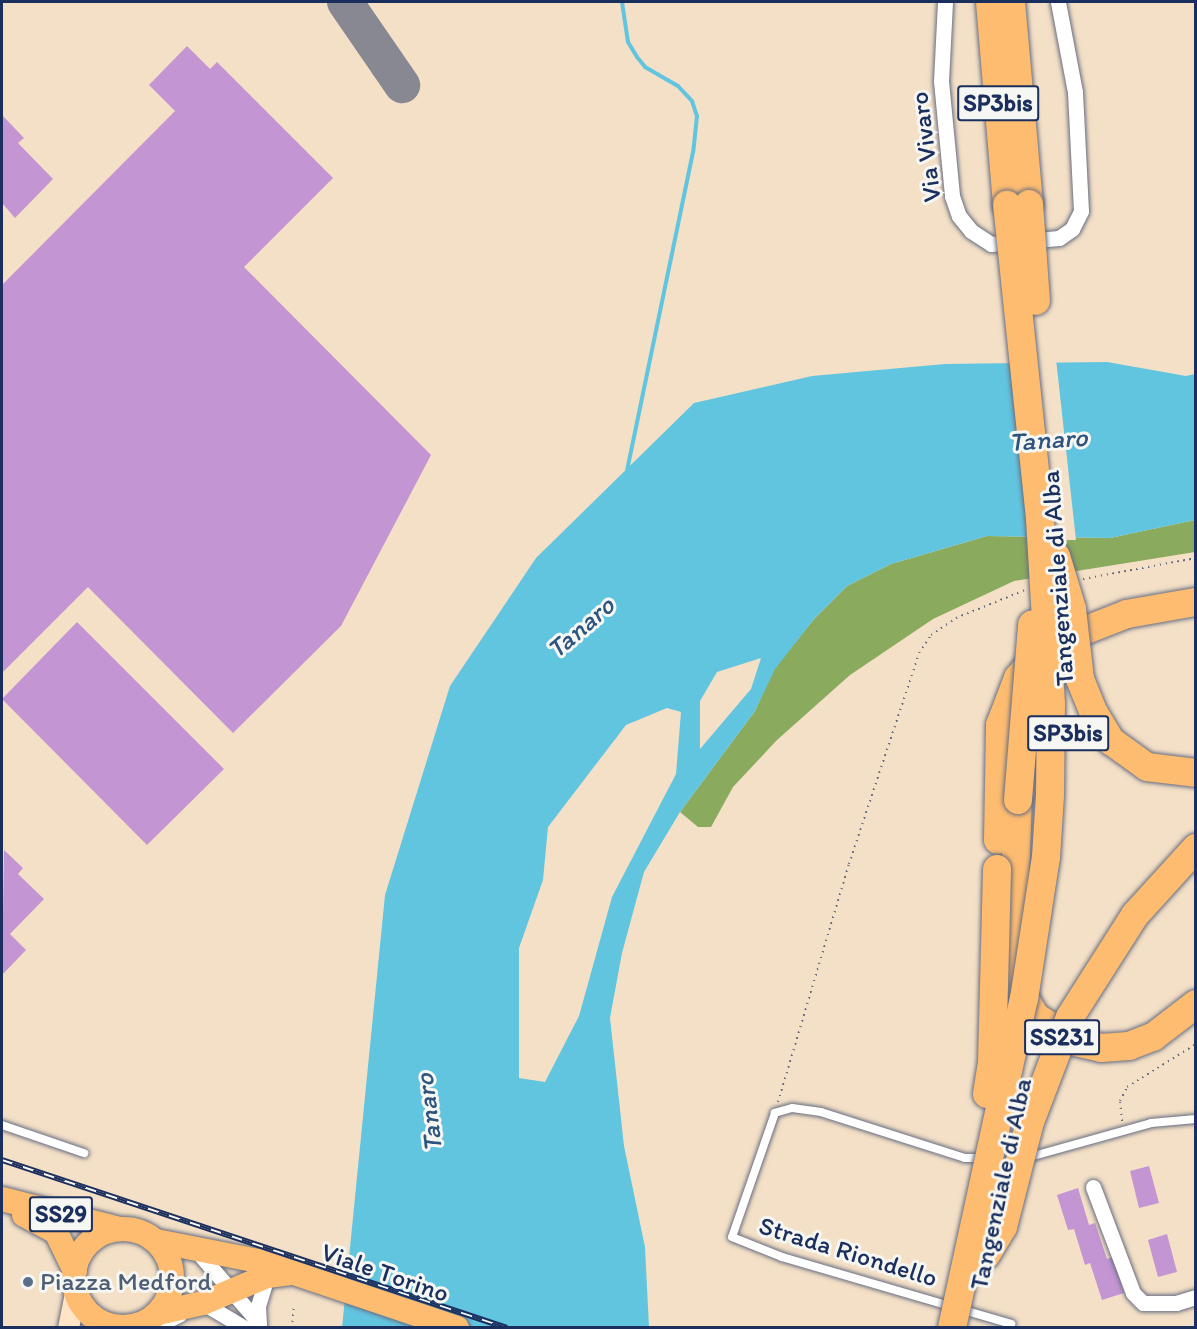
<!DOCTYPE html>
<html>
<head>
<meta charset="utf-8">
<style>
  body { margin:0 }
  #map { position:relative; width:1197px; height:1329px; overflow:hidden; background:#f4e0c6; font-family:Itim,sans-serif }
  div>[style] { position:absolute }
  [style*='--x'] { left:calc(var(--x)*1px); top:calc(var(--y)*1px); width:calc(var(--w)*1px); rotate:calc(var(--a)*1deg) }
  .forest>* { inset:0; background:#8aaa5d }
  .water>* { inset:0; background:#62c5e0 }
  .pier>* { inset:0; background:#f4e0c6 }
  .stream>* { height:4px; margin:-2px; padding:0 2px; transform-origin:2px; border-radius:2px; background:#62c5e0 }
  .taxiway>* { height:36px; margin:-18px; padding:0 18px; transform-origin:18px; border-radius:18px; background:#888892 }
  .building>* { inset:0; background:#c395d2 }
  .path>* { height:2px; margin-top:-1px; transform-origin:0; background:repeating-linear-gradient(90deg,#676d82 0 1.5px,transparent 0 6px) }
  .roads { filter:drop-shadow(0 0 2px #676d82) drop-shadow(0 0 2px #676d82) }
  .lane>* { height:8px; margin:-4px; padding:0 4px; transform-origin:4px; border-radius:4px; background:#fff }
  .street>* { height:15px; margin:-7.5px; padding:0 7.5px; transform-origin:7.5px; border-radius:7.5px; background:#fff }
  .secondary>* { height:21px; margin:-10.5px; padding:0 10.5px; transform-origin:10.5px; border-radius:10.5px; background:#ffe4c6 }
  .primary>* { height:24px; margin:-12px; padding:0 12px; transform-origin:12px; border-radius:12px; background:#febc70 }
  .primary>.ring { margin:-12px; padding:0; box-sizing:content-box; background:none; border:24px solid #febc70; border-radius:50% }
  .highway>* { height:28px; margin:-14px; padding:0 14px; transform-origin:14px; border-radius:14px; background:#febc70 }
  .rail>* { height:6px; margin-top:-3px; transform-origin:0; background:repeating-linear-gradient(90deg,#f6f6f2 0 11px,#1b2f5e 0 22px); box-sizing:border-box; border-block:2px solid #1b2f5e }
  .bridges { filter:drop-shadow(0 0 2px #676d82) drop-shadow(0 0 2px #676d82) }
  .highway-bridge>* { height:28px; margin:-14px; padding:0 14px; transform-origin:14px; border-radius:14px; background:#febc70 }
  .dots>* { width:16px; height:16px; translate:-50% -50%; box-sizing:border-box; border:3px solid #f6f6f2; border-radius:50% }
  span { translate:-50% -50%; white-space:nowrap; text-align:center; line-height:1.15; -webkit-text-stroke:6px #f6f6f2; paint-order:stroke }
  .shield-label span { padding:2px 4px; background:#f6f6f2; border:2px solid; border-radius:4px; -webkit-text-stroke-width:0 }
  .shield-label { font-size:24px; color:#1b2f5e; font-weight:700 }
  .street-label { font-size:26px; color:#1b2f5e }
  .service-label { font-size:26px; color:#4e5e75 }
  .left { translate:0 -50%; text-align:left }
  .water-label { font-size:27px; color:#2d547e; font-style:italic }
  .frame { position:absolute; inset:0; border:3px solid #1b2f5e; pointer-events:none }
</style>
</head>
<body>
<div id="map">
  <div class="forest">
    <i style="clip-path:polygon(1195px 520px,1195px 552px,1014px 581px,933px 619px,850px 675px,777px 740px,733px 787px,711px 827px,698px 827px,680px 812px,755px 711px,774px 669px,814px 619px,847px 586px,891px 564px,987px 536px,1110px 538px)"></i>
  </div>
  <div class="water">
    <i style="clip-path:polygon(evenodd,1107px 362px,1186px 376px,1195px 374px,1195px 520px,1110px 538px,987px 536px,891px 564px,847px 586px,814px 619px,775px 669px,755px 711px,680px 812px,644px 872px,622px 953px,610px 1018px,624px 1146px,645px 1247px,649px 1327px,342px 1328px,385px 895px,450px 686px,536px 558px,694px 403px,812px 376px,945px 364px,1107px 362px,761px 658px,751px 689px,700px 749px,700px 701px,717px 672px,761px 658px,1107px 362px,667px 708px,681px 712px,676px 774px,612px 897px,579px 1016px,545px 1082px,519px 1078px,519px 948px,543px 880px,548px 827px,626px 725px,667px 708px)"></i>
  </div>
  <div class="pier">
    <i style="clip-path:polygon(1056px 359px,1076px 540px,1029px 540px,1013px 360px)"></i>
  </div>
  <div class="stream">
    <i style="--x:622;--y:2;--w:40;--a:81.5"></i>
    <i style="--x:628;--y:42;--w:17;--a:59"></i>
    <i style="--x:637;--y:57;--w:13;--a:51"></i>
    <i style="--x:645;--y:67;--w:38;--a:30"></i>
    <i style="--x:678;--y:86;--w:21;--a:47"></i>
    <i style="--x:692;--y:101;--w:16;--a:72"></i>
    <i style="--x:697;--y:116;--w:36;--a:96"></i>
    <i style="--x:693;--y:152;--w:325;--a:101.7"></i>
  </div>
  <div class="taxiway">
    <i style="--x:345;--y:2;--w:101;--a:55.5"></i>
  </div>
  <div class="building">
    <i style="clip-path:polygon(187px 46px,210px 69px,217px 62px,333px 178px,244px 267px,431px 455px,341px 626px,233px 733px,88px 587px,2px 673px,2px 285px,175px 111px,149px 85px)"></i>
    <i style="clip-path:polygon(2px 115px,24px 138px,18px 143px,53px 179px,15px 218px,2px 203px)"></i>
    <i style="clip-path:polygon(77px 622px,224px 769px,147px 845px,2px 699px)"></i>
    <i style="clip-path:polygon(4px 850px,23px 868px,18px 874px,44px 899px,10px 934px,26px 950px,2px 975px)"></i>
    <i style="clip-path:polygon(1149px 1166px,1159px 1203px,1139px 1208px,1130px 1171px)"></i>
    <i style="clip-path:polygon(1078px 1188px,1089px 1225px,1095px 1223px,1107px 1259px,1113px 1257px,1124px 1293px,1102px 1300px,1090px 1263px,1085px 1265px,1074px 1229px,1068px 1230px,1057px 1195px)"></i>
    <i style="clip-path:polygon(1167px 1234px,1177px 1272px,1158px 1277px,1148px 1240px)"></i>
  </div>
  <div class="path">
    <i style="--x:1083;--y:579;--w:115;--a:-10.5"></i>
    <i style="--x:778;--y:1102;--w:248;--a:-73.4"></i>
    <i style="--x:849;--y:864;--w:222;--a:-71.6"></i>
    <i style="--x:919;--y:653;--w:22;--a:-56"></i>
    <i style="--x:931;--y:635;--w:30;--a:-34"></i>
    <i style="--x:956;--y:618;--w:74;--a:-22.1"></i>
    <i style="--x:1122;--y:1121;--w:20;--a:-96"></i>
    <i style="--x:1120;--y:1101;--w:16;--a:-63"></i>
    <i style="--x:1127;--y:1087;--w:81;--a:-31.9"></i>
    <i style="--x:292;--y:1328;--w:24;--a:-85"></i>
  </div>
  <div class="roads">
    <div class="lane">
      <i style="--x:2;--y:1125;--w:87;--a:18.9"></i>
      <i style="--x:984;--y:1158;--w:19;--a:180"></i>
      <i style="--x:965;--y:1158;--w:151;--a:-162.3"></i>
      <i style="--x:821;--y:1112;--w:29;--a:-172"></i>
      <i style="--x:792;--y:1108;--w:18;--a:164"></i>
      <i style="--x:775;--y:1113;--w:131;--a:109.1"></i>
      <i style="--x:732;--y:1237;--w:54;--a:21.8"></i>
      <i style="--x:782;--y:1257;--w:239;--a:16.3"></i>
      <i style="--x:1026;--y:1158;--w:130;--a:-15.6"></i>
      <i style="--x:1151;--y:1123;--w:45;--a:-5.1"></i>
      <i style="--x:162;--y:1328;--w:22;--a:-27"></i>
    </div>
    <div class="street">
      <i style="--x:945;--y:2;--w:79;--a:92.9"></i>
      <i style="--x:941;--y:81;--w:116;--a:84.5"></i>
      <i style="--x:952;--y:196;--w:21;--a:71"></i>
      <i style="--x:959;--y:216;--w:19;--a:51"></i>
      <i style="--x:971;--y:231;--w:24;--a:33"></i>
      <i style="--x:991;--y:244;--w:68;--a:-5"></i>
      <i style="--x:1059;--y:238;--w:16;--a:-35"></i>
      <i style="--x:1072;--y:229;--w:20;--a:-63"></i>
      <i style="--x:1081;--y:211;--w:119;--a:-92.9"></i>
      <i style="--x:1075;--y:92;--w:92;--a:-100.7"></i>
      <i style="--x:1093;--y:1187;--w:113;--a:69.3"></i>
      <i style="--x:1133;--y:1293;--w:14;--a:45"></i>
      <i style="--x:1143;--y:1303;--w:33;--a:0"></i>
      <i style="--x:1176;--y:1303;--w:21;--a:-17"></i>
      <i style="--x:196;--y:1250;--w:96;--a:49.2"></i>
      <i style="--x:203;--y:1303;--w:49;--a:30.8"></i>
      <i style="--x:259;--y:1325;--w:19;--a:-93"></i>
      <i style="--x:258;--y:1306;--w:31;--a:-73"></i>
    </div>
    <div class="secondary">
      <i style="--x:68;--y:1328;--w:41;--a:-78.7"></i>
      <i style="--x:120;--y:1328;--w:2;--a:-27"></i>
    </div>
    <div class="primary">
      <i style="--x:2;--y:1199;--w:122;--a:14.3"></i>
      <i style="--x:24;--y:1215;--w:36;--a:28"></i>
      <i style="--x:56;--y:1232;--w:43;--a:64"></i>
      <i class="ring" style="left:74px;top:1229px;width:74px;height:74px"></i>
      <i style="--x:156;--y:1241;--w:104;--a:11.1"></i>
      <i style="--x:258;--y:1261;--w:210;--a:18.6"></i>
      <i style="--x:158;--y:1313;--w:46;--a:-12.5"></i>
      <i style="--x:203;--y:1303;--w:69;--a:-22.9"></i>
      <i style="--x:267;--y:1276;--w:26;--a:-7"></i>
    </div>
    <div class="highway">
      <i style="--x:990;--y:2;--w:204;--a:85.2"></i>
      <i style="--x:1011;--y:2;--w:203;--a:84.9"></i>
      <i style="--x:1018;--y:800;--w:161;--a:92.1"></i>
      <i style="--x:1012;--y:961;--w:34;--a:73"></i>
      <i style="--x:1022;--y:994;--w:27;--a:59"></i>
      <i style="--x:1036;--y:1017;--w:47;--a:32"></i>
      <i style="--x:1076;--y:1042;--w:26;--a:13"></i>
      <i style="--x:1101;--y:1048;--w:28;--a:-4"></i>
      <i style="--x:1129;--y:1046;--w:26;--a:-21"></i>
      <i style="--x:1153;--y:1037;--w:54;--a:-37.5"></i>
      <i style="--x:998;--y:840;--w:115;--a:-89"></i>
      <i style="--x:1000;--y:725;--w:50;--a:-69"></i>
      <i style="--x:1018;--y:678;--w:32;--a:-49"></i>
      <i style="--x:1039;--y:654;--w:53;--a:-27.1"></i>
      <i style="--x:1086;--y:630;--w:44;--a:-21.3"></i>
      <i style="--x:1127;--y:614;--w:70;--a:-9.9"></i>
    </div>
  </div>
  <div class="rail">
    <i style="--x:2;--y:1160;--w:532;--a:18.4"></i>
  </div>
  <div class="bridges">
    <div class="highway-bridge">
      <i style="--x:1029;--y:204;--w:97;--a:85.9"></i>
      <i style="--x:1056;--y:556;--w:55;--a:73.2"></i>
      <i style="--x:1072;--y:609;--w:70;--a:83.5"></i>
      <i style="--x:1080;--y:679;--w:37;--a:68"></i>
      <i style="--x:1094;--y:713;--w:33;--a:59"></i>
      <i style="--x:1111;--y:741;--w:44;--a:35.8"></i>
      <i style="--x:1147;--y:767;--w:49;--a:7"></i>
      <i style="--x:1018;--y:800;--w:176;--a:-85.4"></i>
      <i style="--x:987;--y:1094;--w:32;--a:-81"></i>
      <i style="--x:992;--y:1062;--w:193;--a:-88.5"></i>
      <i style="--x:986;--y:1255;--w:33;--a:-59"></i>
      <i style="--x:1003;--y:1227;--w:108;--a:-75.6"></i>
      <i style="--x:1030;--y:1122;--w:112;--a:-69.1"></i>
      <i style="--x:1070;--y:1017;--w:121;--a:-57.5"></i>
      <i style="--x:1135;--y:915;--w:91;--a:-47.7"></i>
      <i style="--x:952;--y:1328;--w:337;--a:-77.7"></i>
      <i style="--x:1024;--y:999;--w:144;--a:-81.2"></i>
      <i style="--x:1046;--y:857;--w:62;--a:-86.3"></i>
      <i style="--x:1050;--y:795;--w:91;--a:-89.4"></i>
      <i style="--x:1051;--y:704;--w:186;--a:-93.4"></i>
      <i style="--x:1040;--y:518;--w:315;--a:-96"></i>
    </div>
  </div>
  <div class="dots">
    <i style="left:28px;top:1282px;background:#5c6f8a"></i>
  </div>
  <div class="shield-label">
    <span style="left:998px;top:103px">SP3bis</span>
    <span style="left:1068px;top:733px">SP3bis</span>
    <span style="left:1062px;top:1037px">SS231</span>
    <span style="left:61px;top:1214px">SS29</span>
  </div>
  <div class="street-label">
    <span style="left:926px;top:147px;rotate:-97deg">Via Vivaro</span>
    <span style="left:1058px;top:578px;rotate:-94deg">Tangenziale di Alba</span>
    <span style="left:1001px;top:1184px;rotate:-78deg">Tangenziale di Alba</span>
    <span style="left:848px;top:1252px;rotate:17deg">Strada Riondello</span>
    <span style="left:385px;top:1273px;rotate:19deg">Viale Torino</span>
  </div>
  <div class="service-label">
    <span class="left" style="left:40px;top:1282px">Piazza Medford</span>
  </div>
  <div class="water-label">
    <span style="left:1048px;top:439px;rotate:-4deg">Tanaro</span>
    <span style="left:580px;top:627px;rotate:-41deg">Tanaro</span>
    <span style="left:428px;top:1113px;rotate:-97deg">Tanaro</span>
  </div>
  <div class="frame"></div>
</div>
</body>
</html>
